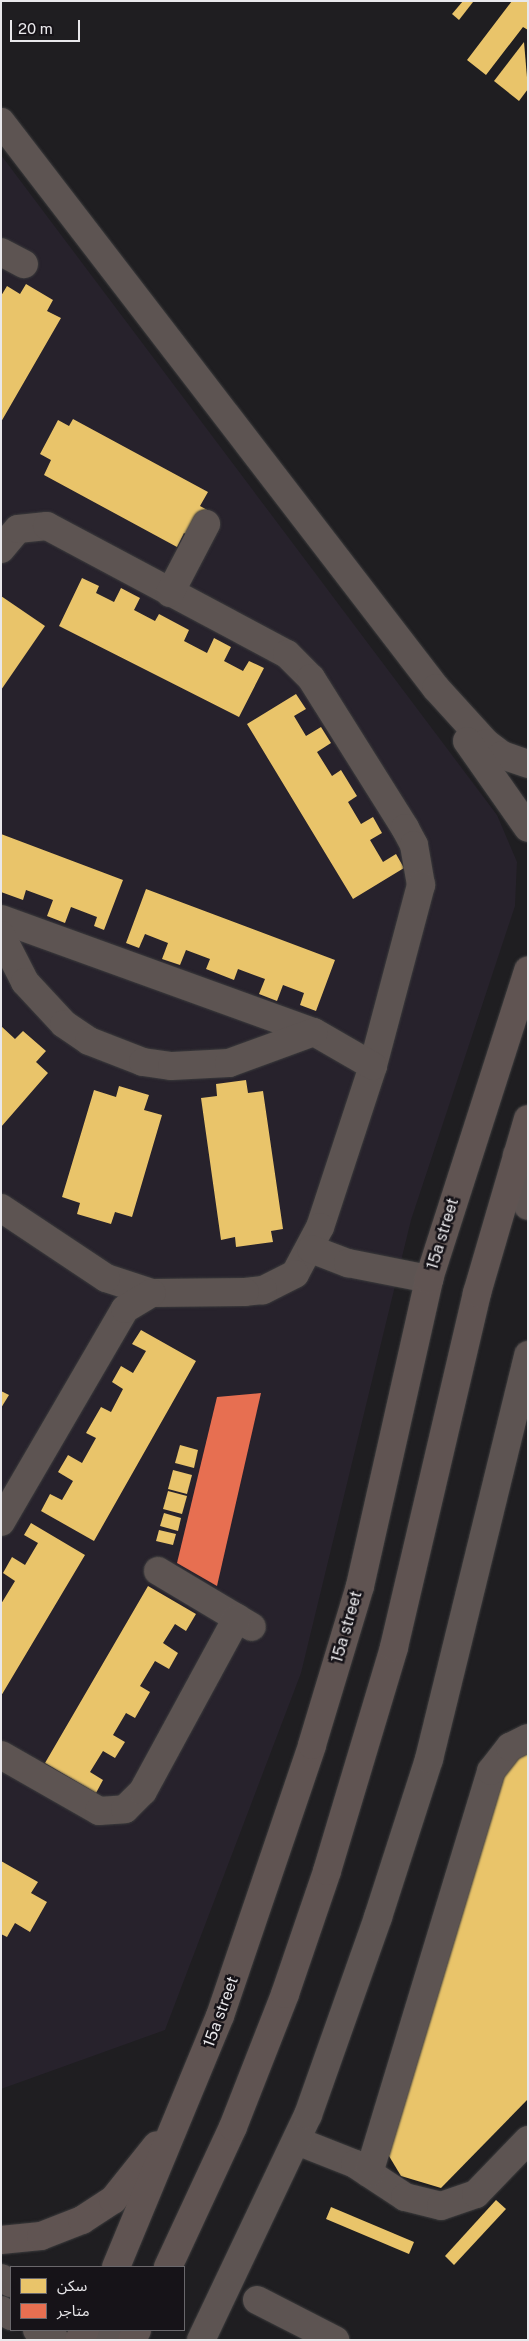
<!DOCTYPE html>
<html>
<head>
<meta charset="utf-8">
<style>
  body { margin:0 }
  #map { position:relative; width:529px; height:2341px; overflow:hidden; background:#1f1e21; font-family:"Public Sans","Noto Sans Arabic",sans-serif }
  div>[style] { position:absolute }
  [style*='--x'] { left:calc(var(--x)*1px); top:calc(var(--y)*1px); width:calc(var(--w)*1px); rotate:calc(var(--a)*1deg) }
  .built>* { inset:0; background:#27222c }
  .homes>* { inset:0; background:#e9c46a }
  .shops>* { inset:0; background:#e76f51 }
  .roads { filter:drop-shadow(0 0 1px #3b3b3c) drop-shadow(0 0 1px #3b3b3c) }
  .minor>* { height:28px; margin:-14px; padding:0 14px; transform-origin:14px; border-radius:14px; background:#5d5452 }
  .major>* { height:28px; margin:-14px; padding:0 14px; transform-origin:14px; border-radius:14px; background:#605452 }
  span { translate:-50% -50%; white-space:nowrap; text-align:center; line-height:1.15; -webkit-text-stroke:5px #161318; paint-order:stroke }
  .street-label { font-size:16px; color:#e9e8eb }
  .frame { position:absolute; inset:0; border:2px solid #e9e8eb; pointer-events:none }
  .legend { position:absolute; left:10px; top:2266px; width:175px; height:65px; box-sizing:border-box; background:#161318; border:1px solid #6a686c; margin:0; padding:6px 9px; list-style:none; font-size:15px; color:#e9e8eb }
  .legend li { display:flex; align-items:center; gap:10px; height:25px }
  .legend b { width:25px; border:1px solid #6a686c }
  .scale { position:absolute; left:10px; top:20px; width:70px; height:22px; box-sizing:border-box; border:2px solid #e9e8eb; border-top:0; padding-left:6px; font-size:15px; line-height:18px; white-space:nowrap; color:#e9e8eb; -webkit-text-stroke:4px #161318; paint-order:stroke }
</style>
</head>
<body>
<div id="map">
  <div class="built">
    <i style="clip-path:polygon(1px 155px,497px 815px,517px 862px,515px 906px,411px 1220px,301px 1673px,165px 2030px,1px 2089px)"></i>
  </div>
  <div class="homes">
    <i style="clip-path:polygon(463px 1px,473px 2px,459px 20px,452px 14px)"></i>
    <i style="clip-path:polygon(512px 1px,528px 1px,528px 30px,523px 27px,486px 75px,467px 60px)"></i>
    <i style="clip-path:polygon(524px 42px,528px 89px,519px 101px,494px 81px)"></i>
    <i style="clip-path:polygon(26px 284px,53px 300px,47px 311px,61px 318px,1px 422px,1px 296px,7px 286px,20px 294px)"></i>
    <i style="clip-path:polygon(73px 419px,208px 492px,200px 506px,211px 512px,196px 540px,184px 533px,177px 547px,44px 475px,51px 460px,40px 454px,58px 420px,69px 426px)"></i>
    <i style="clip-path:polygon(82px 578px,99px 586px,96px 593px,114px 602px,121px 588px,140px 598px,134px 610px,155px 621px,159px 614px,189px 630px,184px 641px,207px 653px,214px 638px,231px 647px,224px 661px,243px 671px,249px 661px,264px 668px,239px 717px,59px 626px)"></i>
    <i style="clip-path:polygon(1px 596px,45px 626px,1px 690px)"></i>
    <i style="clip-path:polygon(296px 694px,306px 709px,294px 716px,306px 736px,321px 727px,331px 743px,317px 752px,332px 776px,341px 770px,357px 796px,348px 802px,361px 824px,373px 817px,382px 833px,370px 840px,383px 862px,396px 854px,404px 868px,353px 899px,247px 724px)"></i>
    <i style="clip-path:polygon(1px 834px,123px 880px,104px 930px,94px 926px,97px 917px,71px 907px,65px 923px,47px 916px,53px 900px,26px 890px,23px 900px,1px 892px)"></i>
    <i style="clip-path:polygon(146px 889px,335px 960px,316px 1011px,300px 1005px,304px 993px,283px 985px,277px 1001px,259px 994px,265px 979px,238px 969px,234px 980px,206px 969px,210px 959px,186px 950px,180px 965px,162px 959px,168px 943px,145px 934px,139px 948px,126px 943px)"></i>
    <i style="clip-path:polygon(1px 1026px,15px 1039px,23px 1031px,46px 1051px,36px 1062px,48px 1073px,1px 1127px)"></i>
    <i style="clip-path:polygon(246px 1080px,248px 1093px,263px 1091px,283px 1229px,271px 1231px,273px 1242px,236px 1247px,235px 1237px,221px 1240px,201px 1098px,217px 1096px,216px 1084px)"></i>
    <i style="clip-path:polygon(119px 1086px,149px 1095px,144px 1110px,162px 1115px,132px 1217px,115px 1212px,111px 1224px,77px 1214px,80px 1203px,62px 1197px,94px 1090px,116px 1097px)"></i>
    <i style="clip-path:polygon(141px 1330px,196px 1361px,94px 1541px,41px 1511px,50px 1494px,62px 1500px,73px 1481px,58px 1472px,68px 1455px,82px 1463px,96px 1438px,86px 1433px,101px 1407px,111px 1412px,123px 1389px,112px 1382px,121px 1366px,133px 1373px,146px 1351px,132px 1344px)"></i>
    <i style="clip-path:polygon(1px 1391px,9px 1395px,1px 1408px)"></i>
    <i style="clip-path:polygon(180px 1445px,198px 1450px,194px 1468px,175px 1463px)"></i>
    <i style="clip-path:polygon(173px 1470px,192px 1475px,187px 1494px,168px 1489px)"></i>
    <i style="clip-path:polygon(168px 1491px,187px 1496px,182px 1514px,163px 1509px)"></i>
    <i style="clip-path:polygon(164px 1513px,181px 1518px,178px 1531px,160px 1526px)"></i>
    <i style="clip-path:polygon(31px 1523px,85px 1555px,1px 1696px,1px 1604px,15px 1581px,3px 1573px,12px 1557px,25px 1565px,38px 1543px,24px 1535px)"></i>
    <i style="clip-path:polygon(159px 1530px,176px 1534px,173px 1545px,156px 1541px)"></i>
    <i style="clip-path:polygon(148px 1586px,196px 1614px,186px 1631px,175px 1624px,163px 1643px,178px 1653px,169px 1669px,155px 1661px,140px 1686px,150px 1692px,135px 1718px,126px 1713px,113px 1735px,125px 1742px,115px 1758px,103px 1751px,90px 1772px,103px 1780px,96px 1793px,45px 1763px)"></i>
    <i style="clip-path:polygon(528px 1749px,528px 2099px,441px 2188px,401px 2176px,386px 2151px,502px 1762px)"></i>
    <i style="clip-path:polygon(1px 1861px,38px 1882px,31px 1893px,47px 1902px,30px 1932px,15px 1923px,7px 1937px,1px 1934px)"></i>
    <i style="clip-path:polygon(496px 2200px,506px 2209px,454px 2265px,445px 2256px)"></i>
    <i style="clip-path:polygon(331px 2207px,414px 2242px,409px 2254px,326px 2219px)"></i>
  </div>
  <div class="shops">
    <i style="clip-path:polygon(261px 1393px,217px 1586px,177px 1563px,217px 1397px)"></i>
  </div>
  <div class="roads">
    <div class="minor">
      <i style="--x:1;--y:122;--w:714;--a:52.46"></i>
      <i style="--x:436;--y:688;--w:74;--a:47.7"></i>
      <i style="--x:486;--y:743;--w:20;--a:37"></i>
      <i style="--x:502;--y:755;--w:28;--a:19"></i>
      <i style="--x:1;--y:252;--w:26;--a:28"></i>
      <i style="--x:1;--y:549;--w:26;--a:-50"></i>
      <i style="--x:18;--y:529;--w:29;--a:-6"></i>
      <i style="--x:47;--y:526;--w:272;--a:28.1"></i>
      <i style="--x:287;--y:654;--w:34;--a:45"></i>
      <i style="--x:311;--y:678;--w:177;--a:57.9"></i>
      <i style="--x:405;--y:828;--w:19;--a:62"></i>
      <i style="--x:414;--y:845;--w:41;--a:80.1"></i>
      <i style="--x:421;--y:885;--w:187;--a:104.9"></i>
      <i style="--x:373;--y:1066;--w:169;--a:108.2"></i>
      <i style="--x:320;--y:1227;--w:53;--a:118"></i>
      <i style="--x:295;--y:1274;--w:36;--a:153"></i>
      <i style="--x:263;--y:1290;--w:18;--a:174"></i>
      <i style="--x:245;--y:1292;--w:93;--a:179.4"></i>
      <i style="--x:152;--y:1293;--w:48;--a:-161.9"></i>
      <i style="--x:106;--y:1278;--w:126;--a:-146.3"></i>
      <i style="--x:170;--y:593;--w:78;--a:-62.4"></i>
      <i style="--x:467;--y:741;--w:106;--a:55"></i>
      <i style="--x:1;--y:919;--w:333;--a:19.9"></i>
      <i style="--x:314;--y:1032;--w:68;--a:30"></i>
      <i style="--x:1;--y:935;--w:53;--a:62.9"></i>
      <i style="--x:25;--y:982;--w:57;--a:47.1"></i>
      <i style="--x:64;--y:1024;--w:30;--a:34"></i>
      <i style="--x:89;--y:1041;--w:58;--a:21.3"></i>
      <i style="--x:143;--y:1062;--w:29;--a:8"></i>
      <i style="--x:172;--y:1066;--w:57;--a:-3"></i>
      <i style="--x:229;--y:1063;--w:90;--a:-20"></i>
      <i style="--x:517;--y:1155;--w:52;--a:77.8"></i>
      <i style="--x:311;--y:1249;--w:40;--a:21"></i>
      <i style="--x:348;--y:1263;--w:83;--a:11.2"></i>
      <i style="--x:1;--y:1522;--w:246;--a:-59.8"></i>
      <i style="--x:125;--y:1309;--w:31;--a:-31"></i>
      <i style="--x:158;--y:1571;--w:109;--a:30.8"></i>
      <i style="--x:1;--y:1755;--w:113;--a:29.7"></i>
      <i style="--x:99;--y:1811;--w:26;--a:-4"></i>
      <i style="--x:125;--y:1809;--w:25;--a:-45"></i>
      <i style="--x:143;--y:1791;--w:197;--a:-61.5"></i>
      <i style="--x:297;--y:2141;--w:62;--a:21.6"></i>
      <i style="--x:355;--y:2164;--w:60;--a:33.4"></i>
      <i style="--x:405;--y:2197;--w:37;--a:14"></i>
      <i style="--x:441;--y:2206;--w:37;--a:-19"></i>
      <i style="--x:476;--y:2194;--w:75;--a:-46.1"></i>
      <i style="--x:369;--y:2173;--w:420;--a:-73.1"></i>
      <i style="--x:491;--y:1771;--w:31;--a:-52"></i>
      <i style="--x:510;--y:1747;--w:20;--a:-27"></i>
      <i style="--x:1;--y:2278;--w:11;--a:27"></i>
      <i style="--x:257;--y:2300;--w:88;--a:27.1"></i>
      <i style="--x:1;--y:2310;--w:12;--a:31"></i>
      <i style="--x:37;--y:2330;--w:21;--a:29"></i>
      <i style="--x:98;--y:2330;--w:21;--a:28"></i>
      <i style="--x:201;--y:2340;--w:249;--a:-64.6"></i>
      <i style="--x:308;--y:2115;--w:210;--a:-70.5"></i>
      <i style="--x:378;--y:1917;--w:166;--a:-72.1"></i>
      <i style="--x:429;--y:1759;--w:416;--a:-76.2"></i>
    </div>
    <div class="major">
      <i style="--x:1;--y:2240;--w:40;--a:-5.7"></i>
      <i style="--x:41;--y:2236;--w:44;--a:-21.3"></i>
      <i style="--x:82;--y:2220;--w:37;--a:-33"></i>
      <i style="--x:113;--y:2200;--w:70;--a:-51.3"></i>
      <i style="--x:116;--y:2267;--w:272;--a:-67.5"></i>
      <i style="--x:220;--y:2016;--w:286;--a:-71.2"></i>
      <i style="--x:312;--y:1745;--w:166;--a:-73.2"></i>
      <i style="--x:360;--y:1586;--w:315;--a:-77.3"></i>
      <i style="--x:429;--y:1279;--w:324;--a:-72.2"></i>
      <i style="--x:168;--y:2267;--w:154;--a:-65.1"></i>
      <i style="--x:233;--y:2127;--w:143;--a:-68.6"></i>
      <i style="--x:285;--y:1994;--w:130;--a:-71.1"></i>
      <i style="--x:327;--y:1871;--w:234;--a:-73.3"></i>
      <i style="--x:394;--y:1647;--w:364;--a:-76.8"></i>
      <i style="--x:477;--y:1293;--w:181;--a:-73.7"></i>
      <i style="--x:79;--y:2340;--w:12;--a:-59"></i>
      <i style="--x:132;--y:2340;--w:11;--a:-63"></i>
    </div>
  </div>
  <div class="street-label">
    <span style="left:443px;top:1234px;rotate:-73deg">15a street</span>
    <span style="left:347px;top:1627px;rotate:-74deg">15a street</span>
    <span style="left:221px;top:2012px;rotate:-70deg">15a street</span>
  </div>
  <div class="frame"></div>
  <ul class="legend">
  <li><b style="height:14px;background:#e9c46a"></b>سكن</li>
  <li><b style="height:14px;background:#e76f51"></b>متاجر</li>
  </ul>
  <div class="scale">20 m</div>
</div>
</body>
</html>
